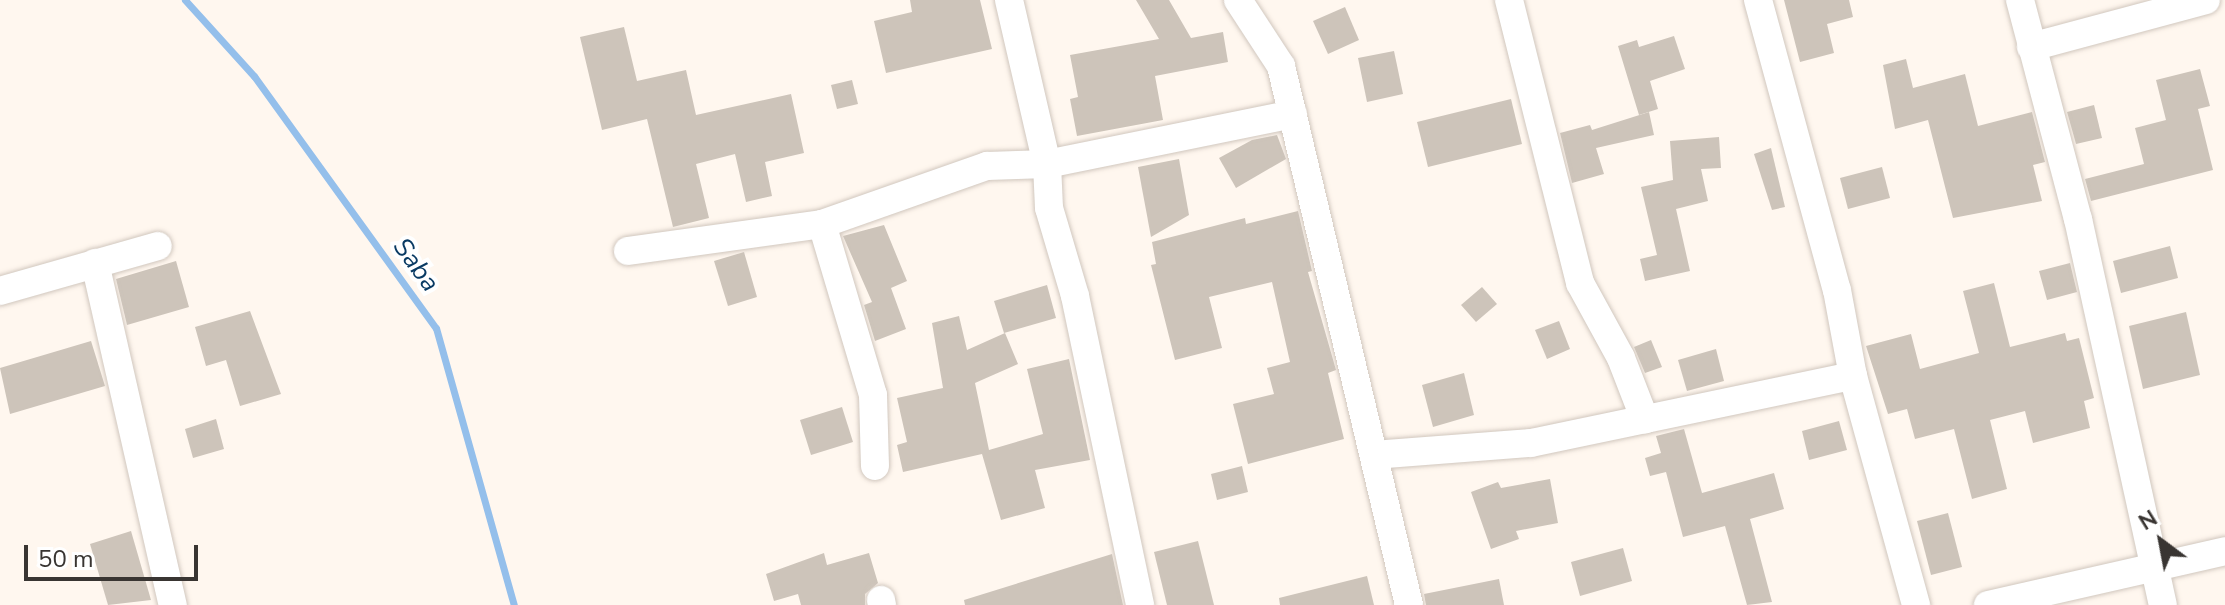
<!DOCTYPE html>
<html>
<head>
<meta charset="utf-8">
<style>
  body { margin:0 }
  #map { position:relative; width:2225px; height:605px; overflow:hidden; background:#fff7ef; font-family:"Nunito Sans",sans-serif }
  div>[style] { position:absolute }
  [style*='--x'] { left:calc(var(--x)*1px); top:calc(var(--y)*1px); width:calc(var(--w)*1px); rotate:calc(var(--a)*1deg) }
  .stream>* { height:7px; margin:-3.5px; padding:0 3.5px; transform-origin:3.5px; border-radius:3.5px; background:#94bfeb }
  .building>* { inset:0; background:#cdc4ba }
  .roads { filter:drop-shadow(0 0 2px #d1c7be) drop-shadow(0 0 2px #d1c7be) }
  .street>* { height:28px; margin:-14px; padding:0 14px; transform-origin:14px; border-radius:14px; background:#fff }
  span { translate:-50% -50%; white-space:nowrap; text-align:center; line-height:1.15; -webkit-text-stroke:8px #fff; paint-order:stroke }
  .water-label { font-size:26px; color:#093a63; font-style:italic }
  .north { position:absolute; left:2121px; top:501px; width:80px; height:80px; -webkit-text-stroke:6px #fff; paint-order:stroke; rotate:328deg; font-size:22px; font-weight:700; line-height:32px; text-align:center; color:#393532 }
  .north::after { content:''; display:block; margin:auto; width:28px; height:36px; background:#393532; clip-path:polygon(50% 0,100% 100%,50% 72%,0 100%) }
  .scale { position:absolute; left:24px; top:545px; width:174px; height:36px; box-sizing:border-box; border:4px solid #393532; border-top:0; padding-left:10px; font-size:24px; line-height:28px; white-space:nowrap; color:#393532; -webkit-text-stroke:6px #fff; paint-order:stroke }
</style>
</head>
<body>
<div id="map">
  <div class="stream">
    <i style="--x:185;--y:0;--w:103;--a:47.8"></i>
    <i style="--x:254;--y:76;--w:311;--a:54.2"></i>
    <i style="--x:436;--y:328;--w:288;--a:74.3"></i>
  </div>
  <div class="building">
    <i style="clip-path:polygon(910px 0,980px 0,992px 49px,886px 73px,874px 21px,912px 12px)"></i>
    <i style="clip-path:polygon(1136px 0,1169px 0,1191px 38px,1223px 32px,1228px 62px,1155px 76px,1163px 120px,1077px 136px,1070px 99px,1078px 97px,1070px 55px,1159px 39px)"></i>
    <i style="clip-path:polygon(1784px 0,1849px 0,1853px 17px,1827px 24px,1834px 53px,1800px 62px)"></i>
    <i style="clip-path:polygon(1345px 7px,1359px 40px,1328px 54px,1313px 21px)"></i>
    <i style="clip-path:polygon(624px 27px,637px 81px,686px 70px,696px 115px,791px 94px,804px 153px,765px 162px,772px 196px,746px 202px,735px 154px,696px 164px,709px 218px,673px 227px,647px 119px,602px 130px,580px 37px)"></i>
    <i style="clip-path:polygon(1674px 36px,1685px 69px,1650px 81px,1658px 109px,1639px 115px,1618px 46px,1637px 40px,1639px 47px)"></i>
    <i style="clip-path:polygon(1394px 51px,1403px 94px,1367px 102px,1358px 58px)"></i>
    <i style="clip-path:polygon(1906px 59px,1913px 88px,1965px 74px,1978px 126px,2032px 112px,2045px 162px,2033px 165px,2042px 201px,1953px 218px,1928px 120px,1895px 129px,1883px 65px)"></i>
    <i style="clip-path:polygon(2200px 69px,2210px 106px,2198px 109px,2213px 170px,2091px 201px,2085px 179px,2144px 164px,2135px 128px,2166px 120px,2156px 80px)"></i>
    <i style="clip-path:polygon(852px 80px,858px 104px,837px 109px,831px 85px)"></i>
    <i style="clip-path:polygon(1511px 99px,1522px 144px,1428px 167px,1417px 122px)"></i>
    <i style="clip-path:polygon(2094px 105px,2102px 138px,2076px 144px,2067px 112px)"></i>
    <i style="clip-path:polygon(1649px 112px,1654px 135px,1596px 148px,1604px 174px,1572px 183px,1560px 133px,1590px 125px,1592px 130px)"></i>
    <i style="clip-path:polygon(1277px 135px,1286px 159px,1236px 188px,1219px 158px,1252px 140px)"></i>
    <i style="clip-path:polygon(1719px 137px,1721px 168px,1701px 169px,1708px 201px,1676px 209px,1690px 271px,1645px 281px,1640px 259px,1657px 255px,1641px 187px,1673px 180px,1670px 141px)"></i>
    <i style="clip-path:polygon(1771px 148px,1785px 207px,1772px 210px,1754px 154px)"></i>
    <i style="clip-path:polygon(1179px 159px,1189px 215px,1151px 237px,1138px 167px)"></i>
    <i style="clip-path:polygon(1882px 167px,1890px 198px,1848px 209px,1840px 178px)"></i>
    <i style="clip-path:polygon(1298px 211px,1312px 271px,1308px 272px,1336px 370px,1328px 373px,1344px 439px,1248px 464px,1233px 404px,1274px 394px,1267px 368px,1290px 362px,1272px 282px,1209px 297px,1222px 348px,1175px 360px,1151px 265px,1156px 264px,1152px 242px,1245px 218px,1246px 224px)"></i>
    <i style="clip-path:polygon(884px 225px,907px 281px,891px 288px,906px 329px,875px 341px,864px 305px,872px 302px,843px 236px)"></i>
    <i style="clip-path:polygon(2170px 246px,2178px 278px,2121px 293px,2113px 261px)"></i>
    <i style="clip-path:polygon(744px 252px,757px 297px,728px 306px,714px 261px)"></i>
    <i style="clip-path:polygon(176px 261px,189px 307px,127px 325px,116px 279px)"></i>
    <i style="clip-path:polygon(2070px 263px,2077px 292px,2047px 300px,2039px 271px)"></i>
    <i style="clip-path:polygon(1994px 283px,2010px 347px,2065px 333px,2067px 341px,2079px 338px,2094px 398px,2084px 401px,2090px 428px,2033px 443px,2025px 411px,1990px 420px,2007px 489px,1972px 499px,1954px 429px,1915px 439px,1907px 409px,1888px 414px,1866px 346px,1911px 334px,1920px 369px,1979px 353px,1963px 291px)"></i>
    <i style="clip-path:polygon(1047px 285px,1056px 318px,1004px 333px,994px 301px)"></i>
    <i style="clip-path:polygon(1482px 287px,1497px 304px,1476px 322px,1461px 305px)"></i>
    <i style="clip-path:polygon(250px 311px,281px 394px,240px 406px,226px 360px,206px 366px,195px 327px)"></i>
    <i style="clip-path:polygon(2186px 312px,2200px 375px,2143px 389px,2129px 326px)"></i>
    <i style="clip-path:polygon(959px 316px,967px 350px,1005px 333px,1018px 364px,975px 383px,989px 450px,1043px 434px,1027px 369px,1069px 359px,1090px 460px,1035px 470px,1045px 508px,1001px 520px,982px 454px,903px 472px,897px 445px,907px 442px,897px 398px,943px 388px,932px 323px)"></i>
    <i style="clip-path:polygon(1559px 321px,1570px 349px,1547px 359px,1535px 330px)"></i>
    <i style="clip-path:polygon(1651px 340px,1662px 367px,1645px 373px,1634px 347px)"></i>
    <i style="clip-path:polygon(91px 341px,105px 386px,10px 414px,0 368px)"></i>
    <i style="clip-path:polygon(1716px 349px,1724px 381px,1687px 391px,1678px 360px)"></i>
    <i style="clip-path:polygon(1464px 373px,1474px 415px,1433px 427px,1422px 385px)"></i>
    <i style="clip-path:polygon(842px 407px,853px 442px,811px 455px,800px 420px)"></i>
    <i style="clip-path:polygon(216px 419px,224px 449px,193px 458px,185px 429px)"></i>
    <i style="clip-path:polygon(1839px 421px,1847px 450px,1809px 460px,1802px 431px)"></i>
    <i style="clip-path:polygon(1684px 429px,1702px 493px,1774px 473px,1784px 509px,1750px 519px,1772px 602px,1747px 605px,1725px 526px,1683px 537px,1666px 472px,1650px 476px,1645px 458px,1661px 453px,1656px 436px)"></i>
    <i style="clip-path:polygon(1242px 466px,1248px 492px,1217px 500px,1211px 474px)"></i>
    <i style="clip-path:polygon(1550px 479px,1558px 523px,1516px 531px,1519px 539px,1491px 549px,1471px 492px,1498px 482px,1501px 488px)"></i>
    <i style="clip-path:polygon(1948px 513px,1962px 567px,1931px 575px,1917px 521px)"></i>
    <i style="clip-path:polygon(131px 531px,151px 600px,108px 605px,90px 544px)"></i>
    <i style="clip-path:polygon(1198px 541px,1214px 605px,1167px 605px,1154px 552px)"></i>
    <i style="clip-path:polygon(1623px 548px,1632px 581px,1580px 596px,1571px 562px)"></i>
    <i style="clip-path:polygon(824px 553px,827px 565px,869px 553px,878px 583px,865px 594px,865px 605px,801px 605px,798px 594px,774px 601px,766px 574px)"></i>
    <i style="clip-path:polygon(1112px 554px,1123px 605px,965px 605px,964px 600px)"></i>
    <i style="clip-path:polygon(1367px 576px,1374px 605px,1280px 605px,1279px 598px)"></i>
    <i style="clip-path:polygon(1499px 579px,1504px 605px,1426px 605px,1424px 594px)"></i>
  </div>
  <div class="roads">
    <div class="street">
      <i style="--x:1009;--y:0;--w:168;--a:77"></i>
      <i style="--x:1047;--y:164;--w:44;--a:87.4"></i>
      <i style="--x:1049;--y:208;--w:92;--a:73.5"></i>
      <i style="--x:1075;--y:296;--w:316;--a:78.1"></i>
      <i style="--x:1238;--y:0;--w:79;--a:56.9"></i>
      <i style="--x:1281;--y:66;--w:554;--a:76.64"></i>
      <i style="--x:1509;--y:0;--w:292;--a:75.9"></i>
      <i style="--x:1580;--y:283;--w:85;--a:61.3"></i>
      <i style="--x:1621;--y:358;--w:66;--a:68.8"></i>
      <i style="--x:1758;--y:0;--w:301;--a:74.8"></i>
      <i style="--x:1837;--y:290;--w:87;--a:79.5"></i>
      <i style="--x:2020;--y:0;--w:227;--a:75.2"></i>
      <i style="--x:2078;--y:219;--w:395;--a:77.6"></i>
      <i style="--x:2031;--y:47;--w:181;--a:-15"></i>
      <i style="--x:822;--y:224;--w:178;--a:73.4"></i>
      <i style="--x:873;--y:395;--w:71;--a:88.4"></i>
      <i style="--x:628;--y:251;--w:196;--a:-7.9"></i>
      <i style="--x:822;--y:224;--w:175;--a:-19.4"></i>
      <i style="--x:987;--y:166;--w:60;--a:-1.9"></i>
      <i style="--x:1047;--y:164;--w:251;--a:-11.5"></i>
      <i style="--x:95;--y:263;--w:351;--a:77.2"></i>
      <i style="--x:0;--y:291;--w:164;--a:-15.9"></i>
      <i style="--x:1374;--y:455;--w:157;--a:-4.4"></i>
      <i style="--x:1531;--y:443;--w:329;--a:-11.8"></i>
      <i style="--x:1853;--y:376;--w:238;--a:74.6"></i>
      <i style="--x:881;--y:600;--w:5;--a:79"></i>
      <i style="--x:1988;--y:605;--w:243;--a:-12.8"></i>
    </div>
  </div>
  <div class="water-label">
    <span style="left:416px;top:265px;rotate:54deg">Saba</span>
  </div>
  <div class="north">N</div>
  <div class="scale">50 m</div>
</div>
</body>
</html>
